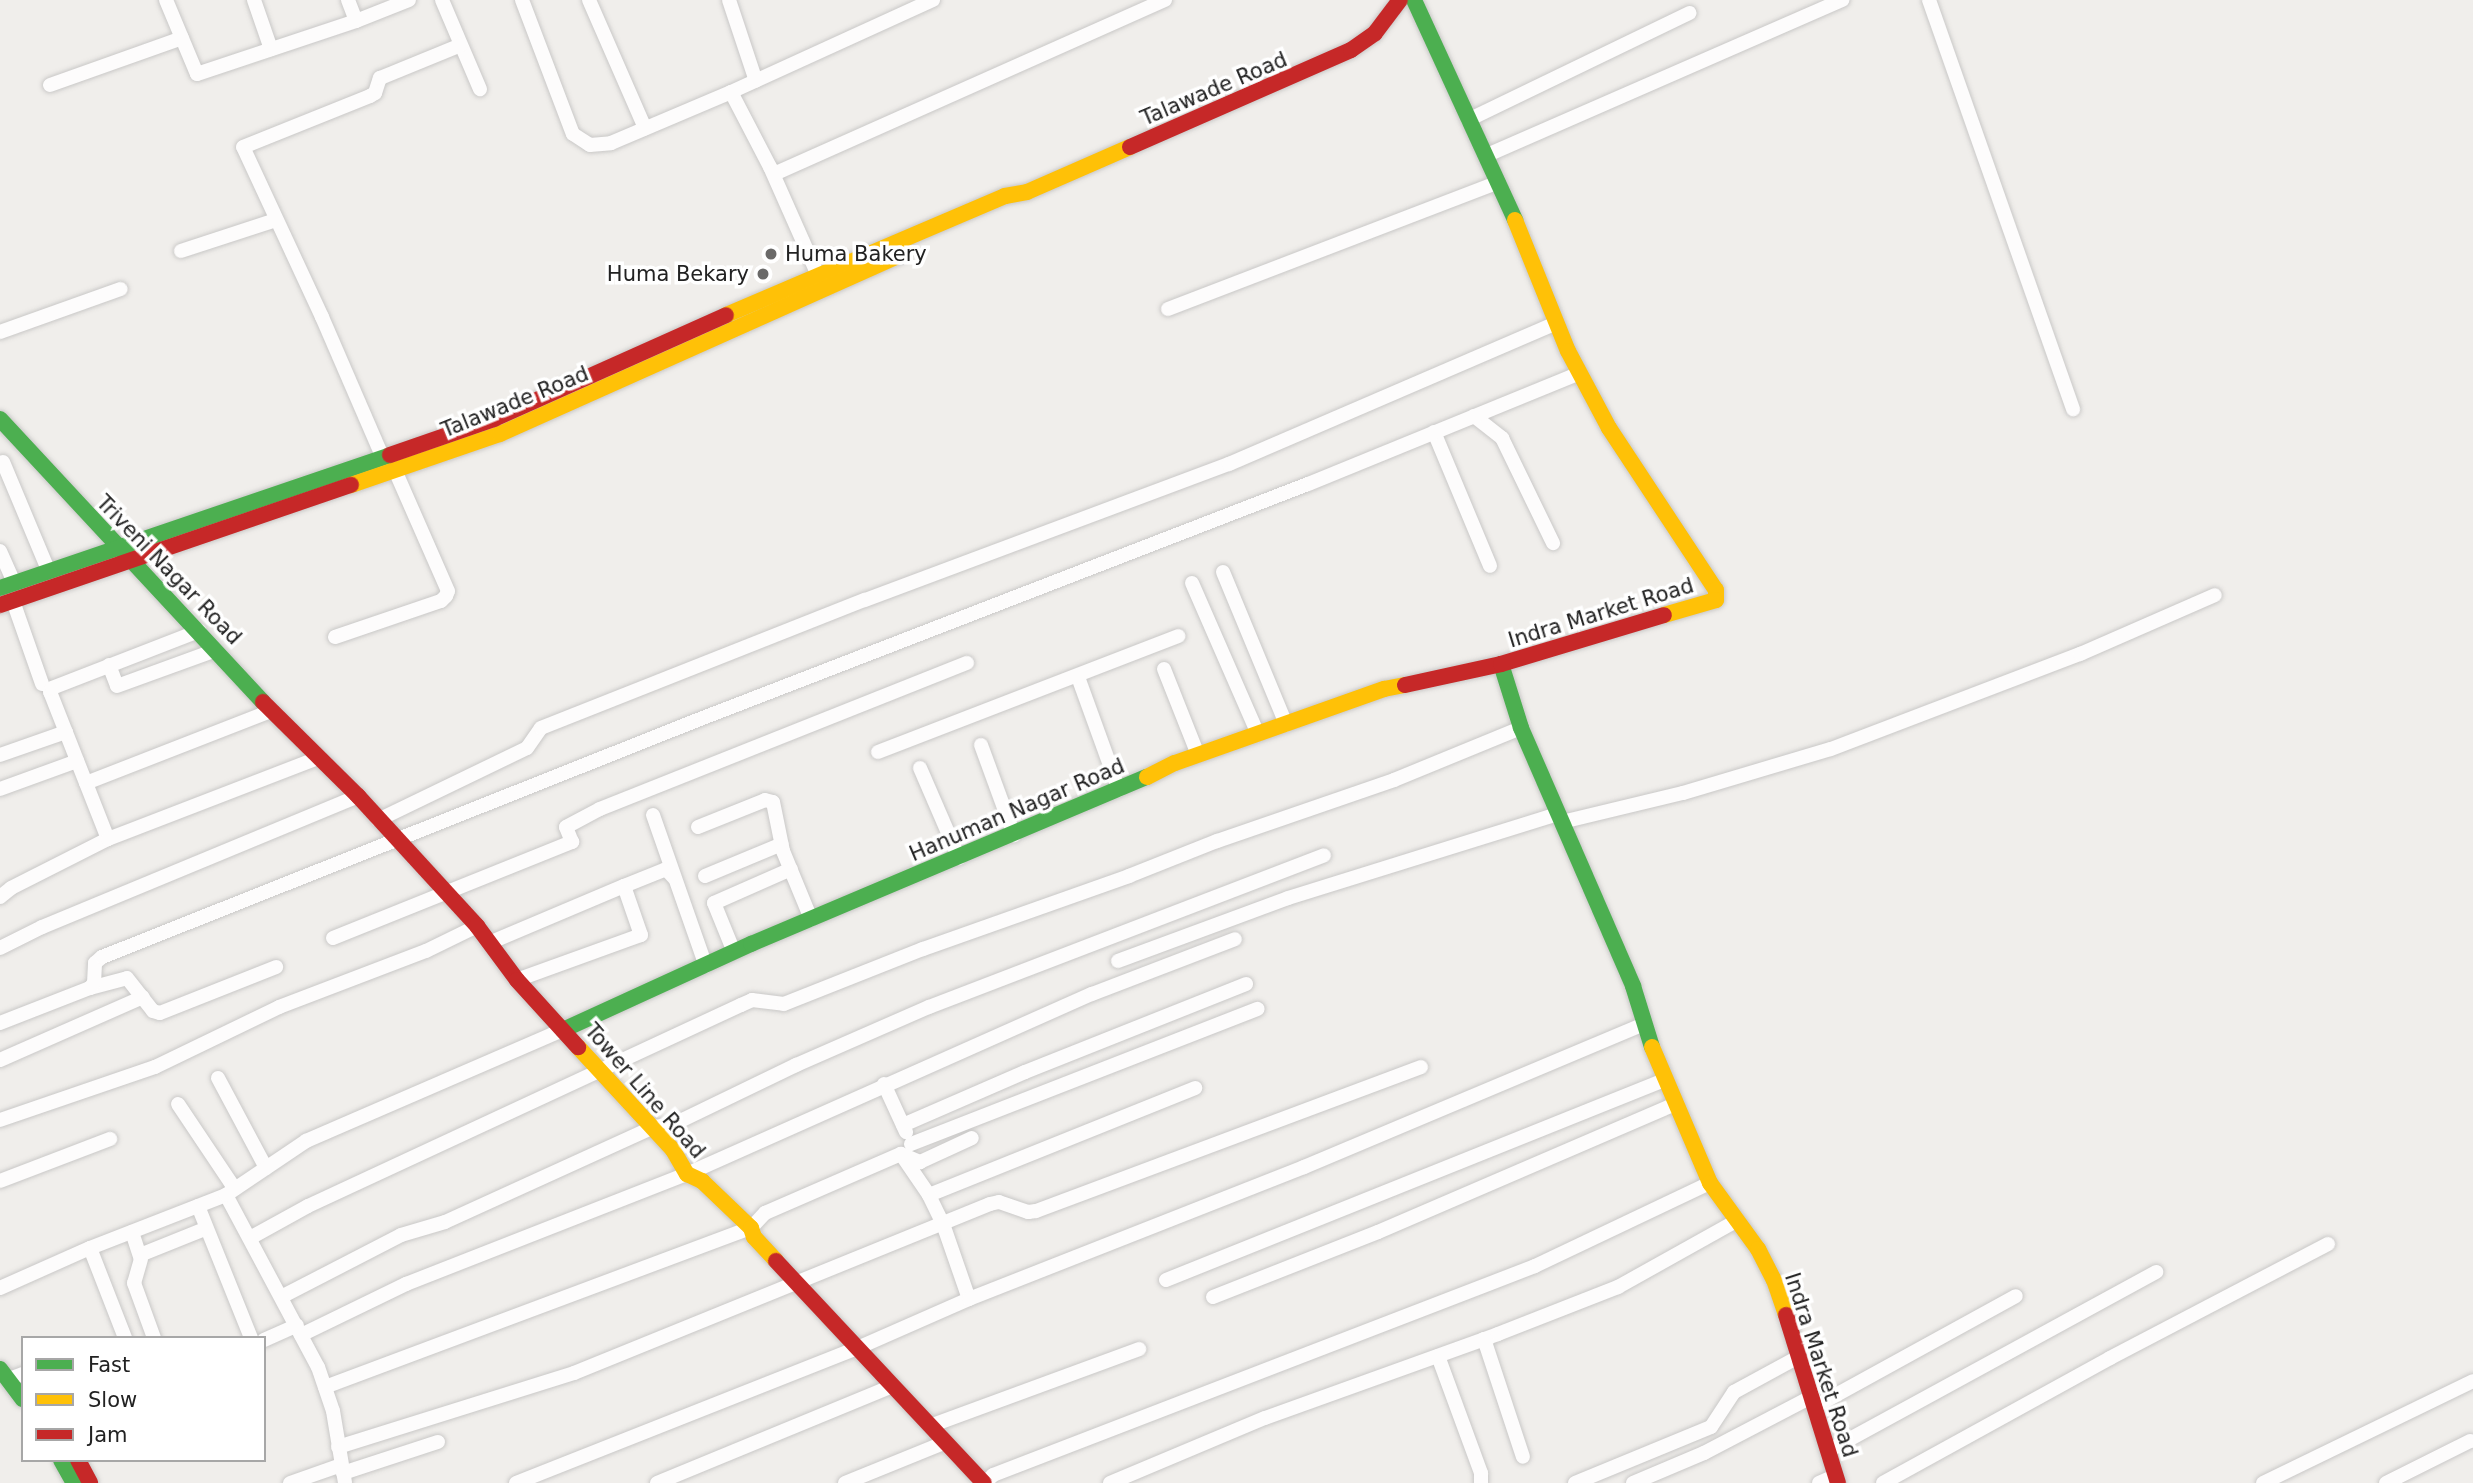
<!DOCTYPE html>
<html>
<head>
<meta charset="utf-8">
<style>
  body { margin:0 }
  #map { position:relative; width:2473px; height:1483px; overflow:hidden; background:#f0eeeb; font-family:"DejaVu Sans",sans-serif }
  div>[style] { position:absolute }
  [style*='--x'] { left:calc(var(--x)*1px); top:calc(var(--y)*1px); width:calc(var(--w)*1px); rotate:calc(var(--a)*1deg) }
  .roads { filter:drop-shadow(0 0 2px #c9c8c7) drop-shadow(0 0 2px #c9c8c7) }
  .street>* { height:14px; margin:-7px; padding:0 7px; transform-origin:7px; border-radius:7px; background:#fdfcfc }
  .fast>* { height:16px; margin:-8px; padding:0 8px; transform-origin:8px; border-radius:8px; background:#4caf50 }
  .slow>* { height:16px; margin:-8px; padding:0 8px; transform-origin:8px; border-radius:8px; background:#ffc107 }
  .jam>* { height:16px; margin:-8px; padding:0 8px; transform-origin:8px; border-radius:8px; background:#c62828 }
  .dots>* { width:19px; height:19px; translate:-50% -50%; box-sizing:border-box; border:4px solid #fff; border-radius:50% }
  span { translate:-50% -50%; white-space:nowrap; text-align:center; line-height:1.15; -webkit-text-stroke:7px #fff; paint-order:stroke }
  .street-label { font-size:21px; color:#222 }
  .poi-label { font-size:21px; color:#222 }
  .left { translate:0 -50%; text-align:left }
  .right { translate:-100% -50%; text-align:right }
  .legend { position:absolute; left:21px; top:1336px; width:245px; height:126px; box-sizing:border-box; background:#fff; border:2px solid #a7a7a7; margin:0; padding:9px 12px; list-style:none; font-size:21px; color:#222 }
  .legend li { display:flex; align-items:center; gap:14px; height:35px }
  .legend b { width:35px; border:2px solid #a7a7a7 }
</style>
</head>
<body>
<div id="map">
  <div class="roads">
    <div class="street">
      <i style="--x:166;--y:0;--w:80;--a:67.3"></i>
      <i style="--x:197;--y:74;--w:168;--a:-18.4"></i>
      <i style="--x:356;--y:21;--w:57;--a:-21.6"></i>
      <i style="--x:254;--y:0;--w:52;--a:70.9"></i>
      <i style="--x:348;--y:0;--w:22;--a:69"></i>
      <i style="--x:442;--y:0;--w:97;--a:66.9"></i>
      <i style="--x:522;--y:0;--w:143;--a:69.2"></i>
      <i style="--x:573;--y:134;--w:20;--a:33"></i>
      <i style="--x:590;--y:145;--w:21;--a:-5"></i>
      <i style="--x:611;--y:143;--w:130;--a:-23"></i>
      <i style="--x:731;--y:92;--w:85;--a:62.5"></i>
      <i style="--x:770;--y:167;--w:126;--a:66.1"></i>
      <i style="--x:589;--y:0;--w:140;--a:66.4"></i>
      <i style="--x:729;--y:0;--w:85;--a:71.6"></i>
      <i style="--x:1929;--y:0;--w:434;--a:70.6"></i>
      <i style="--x:50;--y:85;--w:140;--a:-19.6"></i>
      <i style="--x:731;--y:92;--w:222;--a:-24.5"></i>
      <i style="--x:1468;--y:120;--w:246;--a:-25.8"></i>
      <i style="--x:1485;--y:156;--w:390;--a:-23.6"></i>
      <i style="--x:774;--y:174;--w:428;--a:-24"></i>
      <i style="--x:181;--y:251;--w:100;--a:-18.1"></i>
      <i style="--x:1168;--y:309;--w:351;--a:-21"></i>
      <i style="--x:0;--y:332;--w:128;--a:-19.6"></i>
      <i style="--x:1474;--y:416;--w:36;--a:38"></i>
      <i style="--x:1502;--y:438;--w:117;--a:64.1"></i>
      <i style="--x:1434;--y:432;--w:145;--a:67.3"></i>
      <i style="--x:3;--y:462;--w:119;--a:67.3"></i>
      <i style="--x:386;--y:465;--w:161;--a:-113.4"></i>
      <i style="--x:322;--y:317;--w:187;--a:-114.9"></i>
      <i style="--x:243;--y:147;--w:137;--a:-21.9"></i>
      <i style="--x:370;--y:96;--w:6;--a:-31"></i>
      <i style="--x:375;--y:93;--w:16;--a:-72"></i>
      <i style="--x:380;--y:78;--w:87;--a:-22.2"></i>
      <i style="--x:0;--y:551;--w:35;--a:66"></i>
      <i style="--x:1223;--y:572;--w:165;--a:67.5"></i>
      <i style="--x:1192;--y:583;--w:165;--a:66.4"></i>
      <i style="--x:13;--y:601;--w:88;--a:70.7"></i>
      <i style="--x:335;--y:637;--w:112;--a:-18.8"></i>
      <i style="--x:441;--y:601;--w:7;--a:-45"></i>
      <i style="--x:446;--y:596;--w:5;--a:-68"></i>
      <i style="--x:448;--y:591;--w:132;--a:-113.7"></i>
      <i style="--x:109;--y:665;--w:22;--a:69"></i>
      <i style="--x:117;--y:686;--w:105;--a:-20"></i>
      <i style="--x:1164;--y:669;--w:92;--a:68.4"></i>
      <i style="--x:1078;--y:677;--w:120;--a:70.1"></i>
      <i style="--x:981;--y:745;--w:96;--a:69.9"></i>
      <i style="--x:878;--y:752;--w:322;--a:-21.1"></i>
      <i style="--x:0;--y:755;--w:70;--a:-19.2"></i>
      <i style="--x:920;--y:768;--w:98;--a:66.6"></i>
      <i style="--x:86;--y:783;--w:199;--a:-21.3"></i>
      <i style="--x:0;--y:789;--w:82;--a:-20"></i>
      <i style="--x:653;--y:815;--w:160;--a:70.7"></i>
      <i style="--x:378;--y:820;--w:165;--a:-25.8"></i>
      <i style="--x:527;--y:748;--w:24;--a:-55"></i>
      <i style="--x:541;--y:728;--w:348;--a:-21.6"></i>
      <i style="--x:865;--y:600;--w:389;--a:-20.5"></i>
      <i style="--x:1229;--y:464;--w:357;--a:-23.3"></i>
      <i style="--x:1562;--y:822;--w:124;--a:-13.5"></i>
      <i style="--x:1683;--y:793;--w:154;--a:-16.6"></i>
      <i style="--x:1831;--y:749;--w:267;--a:-20.9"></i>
      <i style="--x:2080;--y:654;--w:147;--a:-23.6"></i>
      <i style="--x:698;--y:827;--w:72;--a:-21.9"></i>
      <i style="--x:765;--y:800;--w:8;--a:14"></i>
      <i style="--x:773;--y:802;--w:50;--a:78.5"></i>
      <i style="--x:783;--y:851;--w:74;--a:67.6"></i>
      <i style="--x:108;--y:839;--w:158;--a:-111.5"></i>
      <i style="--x:50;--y:692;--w:4;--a:-63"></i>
      <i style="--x:52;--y:688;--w:158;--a:-21.2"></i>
      <i style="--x:705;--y:876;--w:83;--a:-22.6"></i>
      <i style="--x:624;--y:886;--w:45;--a:-22"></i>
      <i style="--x:666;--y:869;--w:12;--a:48"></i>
      <i style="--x:0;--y:897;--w:14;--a:-39"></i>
      <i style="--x:11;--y:888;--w:109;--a:-26.8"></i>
      <i style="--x:108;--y:839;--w:225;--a:-21.1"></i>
      <i style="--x:333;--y:938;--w:258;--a:-21.9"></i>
      <i style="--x:572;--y:842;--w:16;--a:-112"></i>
      <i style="--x:566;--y:827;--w:38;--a:-28"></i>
      <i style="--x:600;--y:809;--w:395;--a:-21.7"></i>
      <i style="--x:489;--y:943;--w:147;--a:-22.9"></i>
      <i style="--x:624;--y:886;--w:52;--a:70.9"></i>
      <i style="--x:641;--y:935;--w:132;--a:160.1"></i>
      <i style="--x:0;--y:948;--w:47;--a:-26.6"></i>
      <i style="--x:42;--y:927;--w:342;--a:-22.5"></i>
      <i style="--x:734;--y:952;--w:53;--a:-112.2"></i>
      <i style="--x:714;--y:903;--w:84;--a:-23.8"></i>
      <i style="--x:1118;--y:961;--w:181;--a:-20.3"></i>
      <i style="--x:1288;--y:898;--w:283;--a:-17.3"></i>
      <i style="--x:90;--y:988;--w:38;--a:-15"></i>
      <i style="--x:127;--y:978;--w:42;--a:51.8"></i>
      <i style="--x:153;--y:1011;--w:7;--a:16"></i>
      <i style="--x:160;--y:1013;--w:125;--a:-21.6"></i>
      <i style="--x:0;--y:1023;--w:97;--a:-21.3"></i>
      <i style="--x:90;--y:988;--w:6;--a:-51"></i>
      <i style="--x:94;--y:983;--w:20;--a:-87"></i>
      <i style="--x:95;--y:963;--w:9;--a:-41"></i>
      <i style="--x:102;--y:957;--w:638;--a:-21.7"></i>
      <i style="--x:695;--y:721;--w:657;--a:-21.14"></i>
      <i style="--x:1308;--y:484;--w:294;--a:-22.2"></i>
      <i style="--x:0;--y:1060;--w:156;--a:-23.8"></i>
      <i style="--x:218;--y:1078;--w:102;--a:61.9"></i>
      <i style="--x:884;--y:1084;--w:53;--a:65.4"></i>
      <i style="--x:178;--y:1104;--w:102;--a:56.2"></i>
      <i style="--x:0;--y:1120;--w:164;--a:-18.9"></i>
      <i style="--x:155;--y:1067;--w:138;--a:-25.8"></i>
      <i style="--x:279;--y:1007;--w:157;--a:-20.9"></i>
      <i style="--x:426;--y:951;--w:57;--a:-26.1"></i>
      <i style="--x:903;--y:1125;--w:133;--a:-23.5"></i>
      <i style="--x:1025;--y:1072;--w:238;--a:-21.7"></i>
      <i style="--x:911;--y:1144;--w:372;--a:-21.3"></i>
      <i style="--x:0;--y:1181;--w:118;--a:-20.9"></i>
      <i style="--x:226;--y:1195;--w:195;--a:61.9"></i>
      <i style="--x:318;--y:1367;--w:46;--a:71.2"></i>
      <i style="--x:333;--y:1411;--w:73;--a:80.5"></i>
      <i style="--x:929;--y:1195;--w:287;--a:-21.9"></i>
      <i style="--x:198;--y:1206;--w:142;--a:68.1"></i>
      <i style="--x:132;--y:1232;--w:28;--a:72"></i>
      <i style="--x:141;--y:1259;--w:25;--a:106"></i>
      <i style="--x:134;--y:1283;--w:59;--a:70"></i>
      <i style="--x:250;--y:1238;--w:66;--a:-28.9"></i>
      <i style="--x:308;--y:1206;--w:477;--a:-24.9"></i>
      <i style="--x:741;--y:1005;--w:12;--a:-24"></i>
      <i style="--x:752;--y:1000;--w:32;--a:7"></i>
      <i style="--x:784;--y:1004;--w:149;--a:-21.6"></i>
      <i style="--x:923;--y:949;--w:219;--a:-19.5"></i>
      <i style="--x:1129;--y:876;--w:95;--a:-21.7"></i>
      <i style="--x:1217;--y:841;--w:187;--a:-19"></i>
      <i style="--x:1394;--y:780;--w:137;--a:-22.3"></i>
      <i style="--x:90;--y:1248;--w:97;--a:68.7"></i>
      <i style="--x:140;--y:1255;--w:65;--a:-21.8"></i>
      <i style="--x:1166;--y:1280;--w:537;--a:-21.88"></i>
      <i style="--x:0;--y:1288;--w:98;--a:-24"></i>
      <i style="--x:90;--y:1248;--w:146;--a:-21.3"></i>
      <i style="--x:226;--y:1195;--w:97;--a:-34"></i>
      <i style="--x:306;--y:1141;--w:280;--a:-23.4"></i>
      <i style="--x:283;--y:1296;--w:133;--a:-27.3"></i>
      <i style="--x:401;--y:1235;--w:46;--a:-16.5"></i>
      <i style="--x:445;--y:1222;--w:229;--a:-24.5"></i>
      <i style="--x:653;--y:1127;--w:19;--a:-6"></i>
      <i style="--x:672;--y:1125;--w:138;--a:-25.8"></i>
      <i style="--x:796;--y:1065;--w:145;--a:-23.6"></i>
      <i style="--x:929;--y:1007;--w:423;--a:-21"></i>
      <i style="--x:1213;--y:1297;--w:177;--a:-21.5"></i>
      <i style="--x:1378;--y:1232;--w:323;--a:-23.3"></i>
      <i style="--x:969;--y:1299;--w:79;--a:-109.1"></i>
      <i style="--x:943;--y:1224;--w:32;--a:-116"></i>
      <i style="--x:929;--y:1195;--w:50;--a:-124.3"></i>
      <i style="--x:901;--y:1154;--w:21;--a:23"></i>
      <i style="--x:920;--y:1162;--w:57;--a:-24.8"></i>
      <i style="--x:301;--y:1335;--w:117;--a:-25.9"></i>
      <i style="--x:406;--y:1284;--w:302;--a:-21.4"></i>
      <i style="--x:687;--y:1174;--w:443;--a:-24"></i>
      <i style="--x:1092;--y:994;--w:153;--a:-21"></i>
      <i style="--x:1484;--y:1339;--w:124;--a:71.7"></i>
      <i style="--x:264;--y:1340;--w:36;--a:-24"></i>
      <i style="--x:1438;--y:1356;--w:125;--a:69.8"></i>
      <i style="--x:1481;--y:1473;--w:10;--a:90"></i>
      <i style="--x:9;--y:1379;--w:15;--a:-20"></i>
      <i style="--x:325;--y:1387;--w:455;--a:-20.5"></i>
      <i style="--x:751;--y:1228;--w:21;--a:-47"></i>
      <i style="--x:765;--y:1213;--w:148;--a:-23.5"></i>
      <i style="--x:1816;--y:1406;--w:228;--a:-28.8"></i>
      <i style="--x:930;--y:1426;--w:223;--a:-20.2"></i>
      <i style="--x:338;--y:1447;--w:247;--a:-17.4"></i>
      <i style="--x:574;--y:1373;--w:449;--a:-22.1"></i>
      <i style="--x:990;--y:1204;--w:9;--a:-13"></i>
      <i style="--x:999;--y:1202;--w:31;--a:19"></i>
      <i style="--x:1028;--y:1212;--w:8;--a:-7"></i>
      <i style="--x:1036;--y:1211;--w:411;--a:-20.5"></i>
      <i style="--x:1828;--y:1451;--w:374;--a:-28.6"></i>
      <i style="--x:343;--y:1473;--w:100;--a:-18.1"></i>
      <i style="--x:290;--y:1483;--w:54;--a:-19.4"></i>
      <i style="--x:516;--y:1483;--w:365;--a:-21.6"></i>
      <i style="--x:855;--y:1349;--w:124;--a:-23.7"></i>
      <i style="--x:969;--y:1299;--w:360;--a:-21.5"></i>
      <i style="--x:1304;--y:1167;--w:370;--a:-22.8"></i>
      <i style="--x:657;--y:1483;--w:252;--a:-22.4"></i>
      <i style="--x:845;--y:1483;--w:109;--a:-22.1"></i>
      <i style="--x:985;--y:1483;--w:11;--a:-45"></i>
      <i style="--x:993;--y:1475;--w:581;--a:-21.09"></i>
      <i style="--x:1535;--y:1266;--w:194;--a:-25.4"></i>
      <i style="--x:1110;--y:1483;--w:168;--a:-22.8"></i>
      <i style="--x:1265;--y:1418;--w:248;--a:-19.8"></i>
      <i style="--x:1498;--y:1334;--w:129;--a:-21.4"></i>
      <i style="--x:1618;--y:1287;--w:137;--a:-29.2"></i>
      <i style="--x:1575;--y:1483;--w:147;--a:-22.4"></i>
      <i style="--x:1711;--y:1427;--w:42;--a:-56.7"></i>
      <i style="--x:1734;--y:1392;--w:75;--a:-28.6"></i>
      <i style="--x:1633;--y:1483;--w:77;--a:-22.9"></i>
      <i style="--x:1704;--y:1453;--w:123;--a:-27.6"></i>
      <i style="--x:1819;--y:1483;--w:17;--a:-24"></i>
      <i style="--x:1883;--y:1483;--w:259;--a:-28.8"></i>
      <i style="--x:2110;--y:1358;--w:246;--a:-27.6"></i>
      <i style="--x:2263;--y:1483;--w:233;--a:-25.9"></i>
      <i style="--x:2386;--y:1483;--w:94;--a:-26.6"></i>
    </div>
    <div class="fast">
      <i style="--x:1414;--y:0;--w:242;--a:65.3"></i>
      <i style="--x:0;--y:419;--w:386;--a:47.1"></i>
      <i style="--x:0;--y:588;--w:412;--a:-18.8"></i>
      <i style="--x:1501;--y:664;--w:67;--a:72.6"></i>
      <i style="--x:1521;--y:728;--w:281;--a:66.5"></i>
      <i style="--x:1633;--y:986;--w:64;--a:72.7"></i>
      <i style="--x:563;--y:1030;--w:207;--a:-24.6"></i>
      <i style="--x:751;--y:944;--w:430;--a:-22.9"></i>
      <i style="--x:0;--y:1369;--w:38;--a:53"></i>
      <i style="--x:61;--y:1460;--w:26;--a:61"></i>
    </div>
    <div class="slow">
      <i style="--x:1515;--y:220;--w:141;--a:68"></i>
      <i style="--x:1568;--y:351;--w:87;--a:62"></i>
      <i style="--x:1609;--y:428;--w:194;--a:56.6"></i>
      <i style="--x:1716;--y:590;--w:10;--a:90"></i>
      <i style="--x:1716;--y:600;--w:54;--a:163.9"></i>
      <i style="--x:726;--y:315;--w:303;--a:-23.1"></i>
      <i style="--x:1005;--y:196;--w:22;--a:-10"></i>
      <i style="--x:1027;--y:192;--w:112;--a:-23.6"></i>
      <i style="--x:351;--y:485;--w:157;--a:-18.9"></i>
      <i style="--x:500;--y:434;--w:441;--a:-24.1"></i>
      <i style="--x:1147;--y:777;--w:31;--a:-27"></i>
      <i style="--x:1175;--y:763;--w:222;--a:-19.5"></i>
      <i style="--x:1384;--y:689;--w:21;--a:-11"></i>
      <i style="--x:578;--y:1047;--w:140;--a:47.3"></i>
      <i style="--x:673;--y:1150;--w:28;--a:60"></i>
      <i style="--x:687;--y:1174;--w:17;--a:25"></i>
      <i style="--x:702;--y:1181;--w:68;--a:43.8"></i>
      <i style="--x:751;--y:1228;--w:9;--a:72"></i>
      <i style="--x:754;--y:1237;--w:33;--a:47"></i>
      <i style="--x:1652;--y:1047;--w:148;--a:66.9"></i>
      <i style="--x:1710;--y:1183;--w:82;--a:54"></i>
      <i style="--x:1758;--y:1249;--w:35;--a:63"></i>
      <i style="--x:1774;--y:1280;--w:37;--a:71"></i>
    </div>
    <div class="jam">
      <i style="--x:1130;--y:147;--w:241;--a:-23.7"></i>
      <i style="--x:1351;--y:50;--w:29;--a:-35"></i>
      <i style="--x:1375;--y:33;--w:41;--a:-52.9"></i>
      <i style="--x:390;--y:455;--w:110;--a:-19.1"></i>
      <i style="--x:494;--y:419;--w:254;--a:-24.1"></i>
      <i style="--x:0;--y:605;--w:371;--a:-18.9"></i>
      <i style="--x:1405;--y:685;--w:98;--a:-12.3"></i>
      <i style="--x:1501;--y:664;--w:170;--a:-16.7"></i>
      <i style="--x:263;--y:702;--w:134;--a:44.7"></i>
      <i style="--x:358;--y:796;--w:176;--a:47.5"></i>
      <i style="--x:477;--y:926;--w:67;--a:53.5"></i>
      <i style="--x:517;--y:980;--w:91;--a:47.7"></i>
      <i style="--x:776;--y:1261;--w:304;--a:46.9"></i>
      <i style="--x:1786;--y:1315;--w:176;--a:72.8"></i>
      <i style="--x:78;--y:1460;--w:26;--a:62"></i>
    </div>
  </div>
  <div class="dots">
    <i style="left:771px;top:254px;background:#6a6968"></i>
    <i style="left:763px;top:274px;background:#6a6968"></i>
  </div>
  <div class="street-label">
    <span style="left:1214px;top:89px;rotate:-23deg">Talawade Road</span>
    <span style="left:515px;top:402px;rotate:-22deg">Talawade Road</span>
    <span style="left:169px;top:570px;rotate:46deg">Triveni Nagar Road</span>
    <span style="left:1601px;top:613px;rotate:-17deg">Indra Market Road</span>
    <span style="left:1017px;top:810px;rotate:-23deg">Hanuman Nagar Road</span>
    <span style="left:645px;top:1091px;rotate:49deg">Tower Line Road</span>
    <span style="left:1821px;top:1365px;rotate:72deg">Indra Market Road</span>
  </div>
  <div class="poi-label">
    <span class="left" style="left:785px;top:254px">Huma Bakery</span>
    <span class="right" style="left:749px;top:274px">Huma Bekary</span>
  </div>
  <ul class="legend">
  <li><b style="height:9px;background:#4caf50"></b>Fast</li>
  <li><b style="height:9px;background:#ffc107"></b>Slow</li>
  <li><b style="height:9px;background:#c62828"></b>Jam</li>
  </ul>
</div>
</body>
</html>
